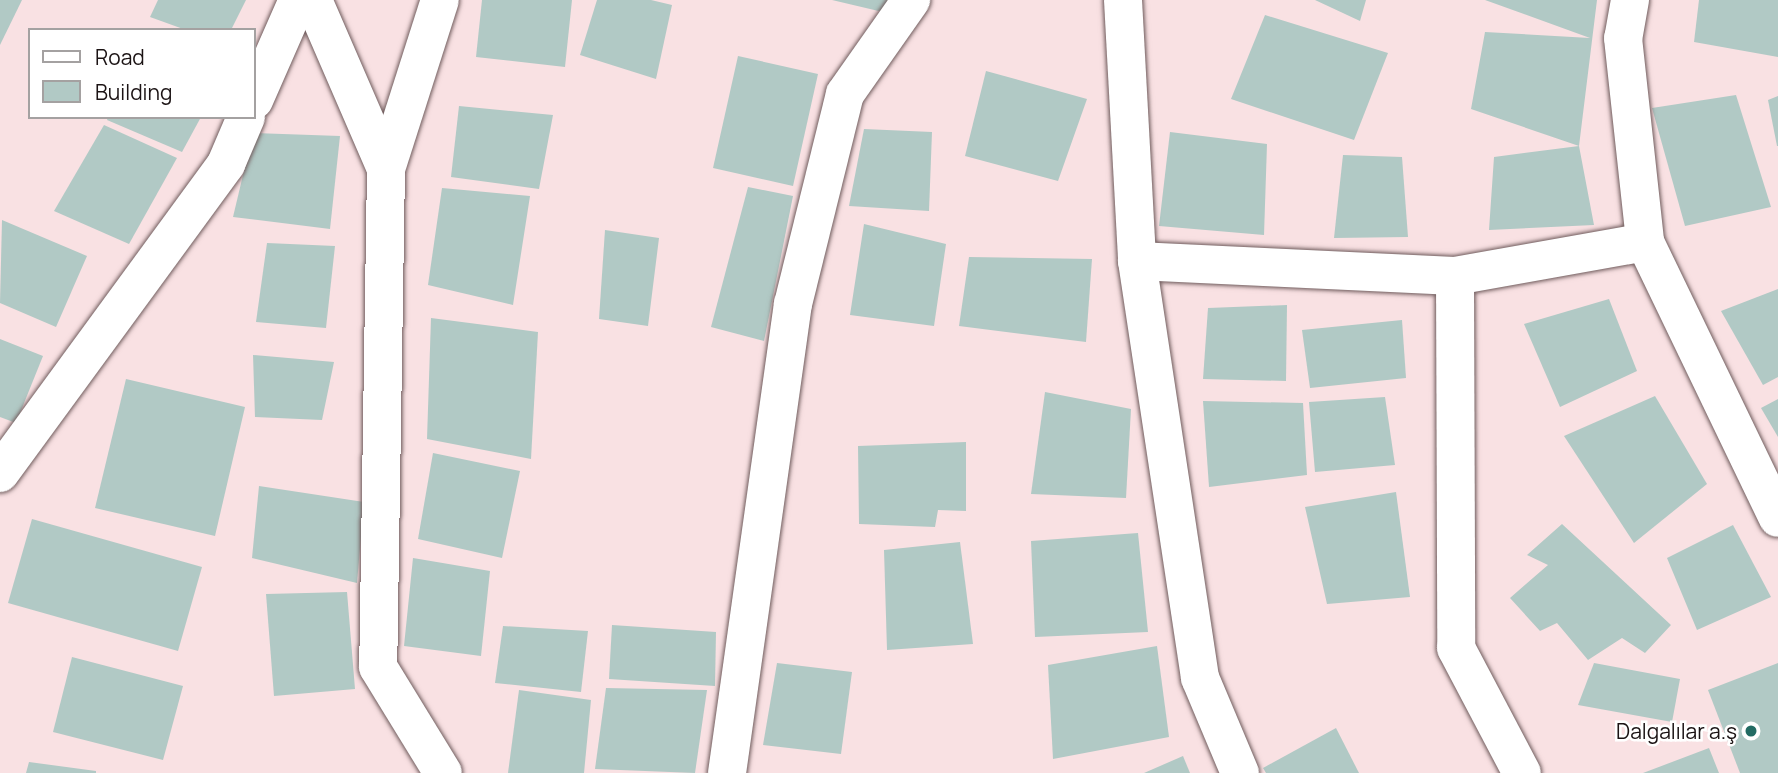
<!DOCTYPE html>
<html>
<head>
<meta charset="utf-8">
<style>
  body { margin:0 }
  #map { position:relative; width:1778px; height:773px; overflow:hidden; background:#f9e1e3; font-family:Manrope,sans-serif }
  div>[style] { position:absolute }
  [style*='--x'] { left:calc(var(--x)*1px); top:calc(var(--y)*1px); width:calc(var(--w)*1px); rotate:calc(var(--a)*1deg) }
  .building>* { inset:0; background:#b1c9c5 }
  .roads { filter:drop-shadow(0 0 2px #705c5d) drop-shadow(0 0 2px #705c5d) }
  .minor>* { height:38px; margin:-19px; padding:0 19px; transform-origin:19px; border-radius:19px; background:#fff }
  .dots>* { width:19px; height:19px; translate:-50% -50%; box-sizing:border-box; border:4px solid #fff; border-radius:50% }
  span { translate:-50% -50%; white-space:nowrap; text-align:center; line-height:1.15; -webkit-text-stroke:5px #fff; paint-order:stroke }
  .poi-label { font-size:21px; color:#1b1314 }
  .right { translate:-100% -50%; text-align:right }
  .legend { position:absolute; left:28px; top:28px; width:228px; height:91px; box-sizing:border-box; background:#fff; border:2px solid #a4a1a1; margin:0; padding:9px 12px; list-style:none; font-size:21px; color:#1b1314 }
  .legend li { display:flex; align-items:center; gap:14px; height:35px }
  .legend b { width:35px; border:2px solid #a4a1a1 }
</style>
</head>
<body>
<div id="map">
  <div class="building">
    <i style="clip-path:polygon(0 0,22px 0,0 45px)"></i>
    <i style="clip-path:polygon(158px 0,246px 0,231px 30px,186px 30px,150px 17px)"></i>
    <i style="clip-path:polygon(482px 0,572px 0,565px 67px,476px 57px)"></i>
    <i style="clip-path:polygon(597px 0,651px 0,672px 5px,656px 79px,580px 55px)"></i>
    <i style="clip-path:polygon(832px 0,889px 0,887px 13px)"></i>
    <i style="clip-path:polygon(1315px 0,1366px 0,1360px 21px)"></i>
    <i style="clip-path:polygon(1485px 0,1597px 0,1579px 146px,1594px 225px,1489px 230px,1494px 157px,1579px 146px,1471px 109px,1485px 32px,1590px 38px)"></i>
    <i style="clip-path:polygon(1699px 0,1778px 0,1778px 57px,1694px 42px)"></i>
    <i style="clip-path:polygon(1265px 15px,1388px 53px,1354px 140px,1231px 99px)"></i>
    <i style="clip-path:polygon(738px 56px,818px 74px,793px 186px,713px 168px)"></i>
    <i style="clip-path:polygon(986px 71px,1087px 99px,1058px 181px,965px 156px)"></i>
    <i style="clip-path:polygon(1736px 95px,1771px 207px,1685px 226px,1652px 108px)"></i>
    <i style="clip-path:polygon(1778px 96px,1778px 146px,1777px 146px,1768px 100px)"></i>
    <i style="clip-path:polygon(459px 106px,553px 115px,539px 189px,451px 177px)"></i>
    <i style="clip-path:polygon(108px 117px,201px 117px,182px 152px,107px 120px)"></i>
    <i style="clip-path:polygon(104px 125px,177px 158px,129px 244px,54px 211px)"></i>
    <i style="clip-path:polygon(864px 129px,932px 132px,929px 211px,849px 206px)"></i>
    <i style="clip-path:polygon(1170px 132px,1267px 144px,1264px 235px,1159px 226px)"></i>
    <i style="clip-path:polygon(253px 133px,340px 136px,330px 229px,233px 217px)"></i>
    <i style="clip-path:polygon(1343px 155px,1402px 157px,1408px 237px,1334px 238px)"></i>
    <i style="clip-path:polygon(748px 187px,793px 196px,764px 341px,711px 327px)"></i>
    <i style="clip-path:polygon(442px 188px,530px 196px,513px 305px,428px 285px)"></i>
    <i style="clip-path:polygon(2px 220px,87px 256px,56px 327px,0 303px)"></i>
    <i style="clip-path:polygon(864px 224px,946px 244px,934px 326px,850px 315px)"></i>
    <i style="clip-path:polygon(605px 230px,659px 238px,648px 326px,599px 319px)"></i>
    <i style="clip-path:polygon(267px 243px,335px 246px,326px 328px,256px 322px)"></i>
    <i style="clip-path:polygon(969px 257px,1092px 259px,1086px 342px,959px 326px)"></i>
    <i style="clip-path:polygon(1778px 289px,1778px 377px,1763px 385px,1721px 311px)"></i>
    <i style="clip-path:polygon(1609px 299px,1637px 371px,1560px 407px,1524px 324px)"></i>
    <i style="clip-path:polygon(1287px 305px,1286px 381px,1203px 379px,1208px 308px)"></i>
    <i style="clip-path:polygon(431px 318px,538px 332px,531px 459px,427px 439px)"></i>
    <i style="clip-path:polygon(1402px 320px,1406px 378px,1310px 388px,1302px 330px)"></i>
    <i style="clip-path:polygon(0 339px,43px 356px,16px 423px,0 417px)"></i>
    <i style="clip-path:polygon(253px 355px,334px 362px,322px 420px,255px 417px)"></i>
    <i style="clip-path:polygon(126px 379px,245px 407px,215px 536px,95px 508px)"></i>
    <i style="clip-path:polygon(1045px 392px,1131px 409px,1126px 498px,1031px 494px)"></i>
    <i style="clip-path:polygon(1655px 396px,1707px 484px,1634px 543px,1564px 436px)"></i>
    <i style="clip-path:polygon(1385px 397px,1395px 465px,1315px 472px,1309px 402px)"></i>
    <i style="clip-path:polygon(1778px 399px,1778px 437px,1761px 408px)"></i>
    <i style="clip-path:polygon(1203px 401px,1303px 403px,1307px 475px,1209px 487px)"></i>
    <i style="clip-path:polygon(966px 442px,966px 511px,938px 510px,935px 527px,859px 524px,858px 446px)"></i>
    <i style="clip-path:polygon(433px 453px,520px 471px,502px 558px,418px 539px)"></i>
    <i style="clip-path:polygon(259px 486px,364px 502px,357px 583px,252px 558px)"></i>
    <i style="clip-path:polygon(1396px 492px,1410px 597px,1327px 604px,1305px 507px)"></i>
    <i style="clip-path:polygon(32px 519px,202px 567px,178px 651px,8px 603px)"></i>
    <i style="clip-path:polygon(1562px 524px,1671px 625px,1645px 653px,1622px 638px,1588px 660px,1557px 623px,1540px 631px,1510px 598px,1548px 565px,1527px 555px)"></i>
    <i style="clip-path:polygon(1733px 525px,1771px 597px,1697px 630px,1667px 558px)"></i>
    <i style="clip-path:polygon(1138px 533px,1148px 632px,1035px 637px,1031px 541px)"></i>
    <i style="clip-path:polygon(960px 542px,973px 644px,887px 650px,884px 550px)"></i>
    <i style="clip-path:polygon(413px 558px,490px 571px,481px 656px,404px 646px)"></i>
    <i style="clip-path:polygon(347px 592px,355px 689px,274px 696px,266px 594px)"></i>
    <i style="clip-path:polygon(612px 625px,716px 632px,715px 686px,609px 679px)"></i>
    <i style="clip-path:polygon(503px 626px,588px 631px,581px 692px,495px 683px)"></i>
    <i style="clip-path:polygon(1157px 646px,1169px 737px,1053px 759px,1048px 665px)"></i>
    <i style="clip-path:polygon(72px 657px,183px 686px,163px 760px,53px 732px)"></i>
    <i style="clip-path:polygon(777px 663px,852px 672px,841px 754px,763px 745px)"></i>
    <i style="clip-path:polygon(1594px 663px,1680px 679px,1672px 722px,1578px 705px)"></i>
    <i style="clip-path:polygon(1778px 663px,1778px 773px,1740px 773px,1708px 690px)"></i>
    <i style="clip-path:polygon(606px 688px,707px 690px,695px 773px,595px 769px)"></i>
    <i style="clip-path:polygon(519px 690px,591px 700px,584px 773px,508px 773px)"></i>
    <i style="clip-path:polygon(1336px 728px,1359px 773px,1266px 773px,1263px 768px)"></i>
    <i style="clip-path:polygon(1709px 748px,1719px 773px,1643px 773px)"></i>
    <i style="clip-path:polygon(1183px 756px,1190px 773px,1144px 773px)"></i>
    <i style="clip-path:polygon(29px 762px,96px 771px,96px 773px,26px 773px)"></i>
  </div>
  <div class="roads">
    <div class="minor">
      <i style="--x:313;--y:0;--w:184;--a:66.6"></i>
      <i style="--x:386;--y:169;--w:498;--a:90.9"></i>
      <i style="--x:378;--y:667;--w:124;--a:58.5"></i>
      <i style="--x:1123;--y:0;--w:261;--a:86.9"></i>
      <i style="--x:1137;--y:261;--w:422;--a:81.4"></i>
      <i style="--x:1200;--y:678;--w:103;--a:67.2"></i>
      <i style="--x:1630;--y:0;--w:39;--a:100"></i>
      <i style="--x:1623;--y:38;--w:205;--a:83.8"></i>
      <i style="--x:1645;--y:242;--w:306;--a:64.3"></i>
      <i style="--x:254;--y:100;--w:109;--a:-66.3"></i>
      <i style="--x:386;--y:169;--w:177;--a:-72.3"></i>
      <i style="--x:1137;--y:261;--w:318;--a:2.7"></i>
      <i style="--x:1455;--y:276;--w:193;--a:-10.1"></i>
      <i style="--x:1455;--y:276;--w:372;--a:89.8"></i>
      <i style="--x:1456;--y:648;--w:141;--a:62.2"></i>
      <i style="--x:0;--y:473;--w:383;--a:-53.8"></i>
      <i style="--x:226;--y:164;--w:51;--a:-66.9"></i>
      <i style="--x:727;--y:773;--w:474;--a:-82"></i>
      <i style="--x:793;--y:304;--w:216;--a:-76.1"></i>
      <i style="--x:845;--y:94;--w:115;--a:-54.9"></i>
    </div>
  </div>
  <div class="dots">
    <i style="left:1751px;top:731px;background:#226b63"></i>
  </div>
  <div class="poi-label">
    <span class="right" style="left:1737px;top:731px">Dalgalılar a.ş</span>
  </div>
  <ul class="legend">
  <li><b style="height:9px;background:#fff"></b>Road</li>
  <li><b style="height:19px;background:#b1c9c5"></b>Building</li>
  </ul>
</div>
</body>
</html>
